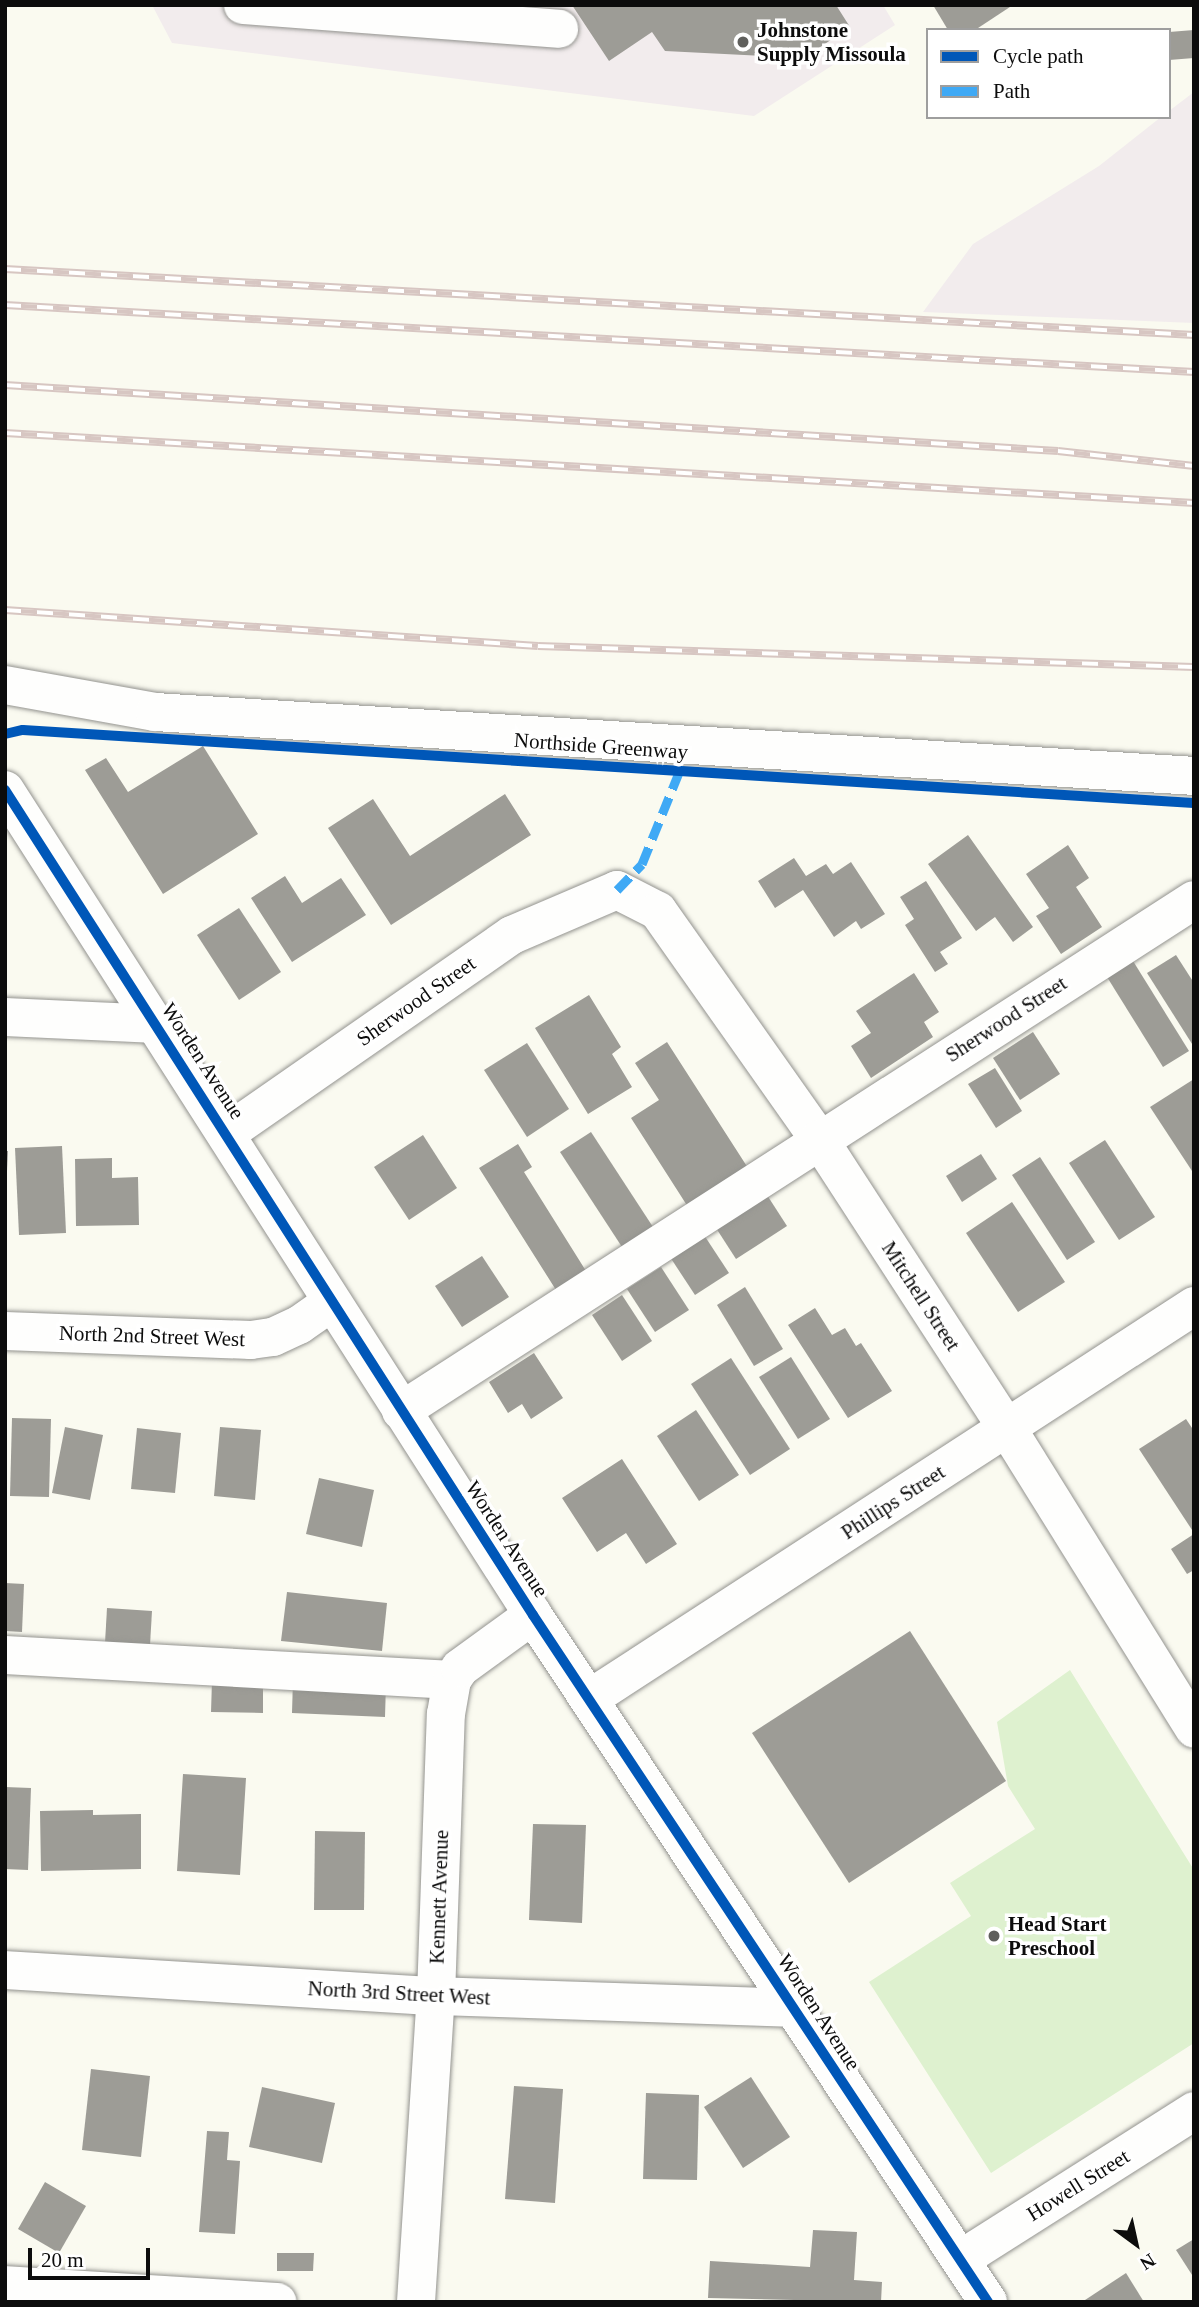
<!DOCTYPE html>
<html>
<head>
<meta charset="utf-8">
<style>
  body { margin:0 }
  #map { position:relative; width:1199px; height:2307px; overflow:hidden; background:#fafaf0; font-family:Georgia,serif }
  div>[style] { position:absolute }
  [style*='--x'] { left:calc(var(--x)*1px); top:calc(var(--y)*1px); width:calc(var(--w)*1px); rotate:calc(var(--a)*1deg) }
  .industrial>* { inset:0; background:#f2eced }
  .green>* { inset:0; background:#def1cf }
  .building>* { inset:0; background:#9d9c96 }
  .roads { filter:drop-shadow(0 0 2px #93938f) drop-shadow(0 0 2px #93938f) }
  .minor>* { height:38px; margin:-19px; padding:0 19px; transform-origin:19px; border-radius:19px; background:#fefefd }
  .rail>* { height:8px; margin-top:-4px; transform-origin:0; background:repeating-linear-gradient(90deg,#fff 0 16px,#d7c6c2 0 32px); box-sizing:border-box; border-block:2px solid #d7c6c2 }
  .quiet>* { height:9px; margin-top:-4.5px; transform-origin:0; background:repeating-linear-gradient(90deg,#3fa9f5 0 18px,transparent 0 27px) }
  .cycleway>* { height:10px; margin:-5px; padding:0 5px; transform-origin:5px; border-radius:5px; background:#0057b8 }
  .dots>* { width:19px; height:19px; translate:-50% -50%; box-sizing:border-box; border:4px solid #fff; border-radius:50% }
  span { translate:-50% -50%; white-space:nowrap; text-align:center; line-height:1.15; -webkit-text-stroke:7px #fff; paint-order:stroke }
  .poi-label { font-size:21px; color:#0c0c0c; font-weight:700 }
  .left { translate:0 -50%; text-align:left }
  .street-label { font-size:21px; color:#0c0c0c }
  .frame { position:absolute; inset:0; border:7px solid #0c0c0c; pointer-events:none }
  .legend { position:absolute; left:926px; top:28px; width:245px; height:91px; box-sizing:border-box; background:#fff; border:2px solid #9e9e9e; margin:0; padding:9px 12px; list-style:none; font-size:21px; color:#0c0c0c }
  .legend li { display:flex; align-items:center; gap:14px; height:35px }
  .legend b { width:35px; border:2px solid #9e9e9e }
  .north { position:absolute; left:1101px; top:2209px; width:70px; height:70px; -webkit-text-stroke:5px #fff; paint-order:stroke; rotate:147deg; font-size:19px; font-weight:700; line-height:28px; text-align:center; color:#0c0c0c }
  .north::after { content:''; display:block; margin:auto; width:24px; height:32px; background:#0c0c0c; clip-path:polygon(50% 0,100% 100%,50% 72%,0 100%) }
  .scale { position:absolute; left:28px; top:2248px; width:122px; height:32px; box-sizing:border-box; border:4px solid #0c0c0c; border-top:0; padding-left:9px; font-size:21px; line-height:24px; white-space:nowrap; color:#0c0c0c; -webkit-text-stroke:5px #fff; paint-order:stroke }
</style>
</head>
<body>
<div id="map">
  <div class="industrial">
    <i style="clip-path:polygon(152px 5px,883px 5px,895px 25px,754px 116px,172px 43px)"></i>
    <i style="clip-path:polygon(1194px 92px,1194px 323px,923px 312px,973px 244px,1099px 166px,1161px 117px,1169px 117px,1169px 111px)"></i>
  </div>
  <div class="green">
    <i style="clip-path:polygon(1070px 1670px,1194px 1870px,1194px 2043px,991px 2173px,869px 1982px,971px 1916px,950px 1883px,1035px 1829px,1008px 1786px,997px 1722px)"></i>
  </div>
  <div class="building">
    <i style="clip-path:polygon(572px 5px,836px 5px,850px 27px,804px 58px,665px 51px,652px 32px,609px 61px)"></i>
    <i style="clip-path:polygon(933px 5px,1013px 5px,975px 30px,948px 30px)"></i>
    <i style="clip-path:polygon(1194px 30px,1194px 58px,1169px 60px,1169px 32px)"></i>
    <i style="clip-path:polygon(203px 746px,258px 834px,163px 894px,85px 770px,106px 758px,128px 792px)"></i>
    <i style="clip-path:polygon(505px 794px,531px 835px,391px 925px,328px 828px,373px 799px,410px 856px)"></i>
    <i style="clip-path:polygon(968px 835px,1033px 927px,1013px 942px,995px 917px,976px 931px,928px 864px)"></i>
    <i style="clip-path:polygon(1068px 845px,1089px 878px,1076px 887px,1102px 927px,1061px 954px,1036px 916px,1049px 908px,1026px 874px)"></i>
    <i style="clip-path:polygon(794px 858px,806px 876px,826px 864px,833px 874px,851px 862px,885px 914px,861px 929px,856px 921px,834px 937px,803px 890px,775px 908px,758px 881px)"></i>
    <i style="clip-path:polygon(285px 876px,302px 903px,341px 878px,366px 915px,292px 962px,251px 898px)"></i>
    <i style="clip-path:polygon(926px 881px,962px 938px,940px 952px,948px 964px,935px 972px,905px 925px,914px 919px,900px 897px)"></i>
    <i style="clip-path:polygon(239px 908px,281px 972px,239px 1000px,197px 935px)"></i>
    <i style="clip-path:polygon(1176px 955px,1194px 983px,1194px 1047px,1147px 973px)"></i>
    <i style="clip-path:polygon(1133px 961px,1189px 1051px,1163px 1067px,1107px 977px)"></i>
    <i style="clip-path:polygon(914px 973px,939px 1012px,924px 1022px,933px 1037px,871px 1078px,851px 1046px,871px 1033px,856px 1011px)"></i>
    <i style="clip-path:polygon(589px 995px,621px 1047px,612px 1054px,632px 1087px,588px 1114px,535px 1028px)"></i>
    <i style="clip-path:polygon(1033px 1032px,1060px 1074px,1020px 1100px,993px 1058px)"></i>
    <i style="clip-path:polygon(667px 1042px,748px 1168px,688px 1207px,631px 1118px,659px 1100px,635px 1063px)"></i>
    <i style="clip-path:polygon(527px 1043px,569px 1109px,527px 1137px,484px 1070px)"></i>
    <i style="clip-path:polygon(995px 1068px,1022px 1111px,996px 1128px,968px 1084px)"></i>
    <i style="clip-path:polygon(1194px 1079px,1194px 1174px,1150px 1107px)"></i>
    <i style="clip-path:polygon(591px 1132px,653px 1227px,622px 1247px,560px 1152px)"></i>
    <i style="clip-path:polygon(423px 1135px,457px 1188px,409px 1220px,374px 1167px)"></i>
    <i style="clip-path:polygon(1105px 1140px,1155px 1217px,1119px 1240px,1069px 1163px)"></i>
    <i style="clip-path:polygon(518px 1144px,532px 1167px,524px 1172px,586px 1271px,556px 1290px,479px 1168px)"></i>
    <i style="clip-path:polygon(62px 1146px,66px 1233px,19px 1235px,15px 1148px)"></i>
    <i style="clip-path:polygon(5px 1151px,8px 1151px,7px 1171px,5px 1171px)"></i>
    <i style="clip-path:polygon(981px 1154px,997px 1179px,962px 1202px,946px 1176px)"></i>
    <i style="clip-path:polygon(1040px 1157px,1095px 1242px,1067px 1260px,1012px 1175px)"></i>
    <i style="clip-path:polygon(112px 1158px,112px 1178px,138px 1177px,139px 1225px,76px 1226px,75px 1159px)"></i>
    <i style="clip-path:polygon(767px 1195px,787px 1226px,736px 1259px,716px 1228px)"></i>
    <i style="clip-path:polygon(1012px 1202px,1065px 1282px,1018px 1312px,966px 1233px)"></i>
    <i style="clip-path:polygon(704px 1235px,729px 1273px,695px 1295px,670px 1257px)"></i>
    <i style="clip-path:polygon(482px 1256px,509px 1297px,462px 1327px,435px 1286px)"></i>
    <i style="clip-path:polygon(661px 1267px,689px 1310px,655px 1332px,627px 1289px)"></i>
    <i style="clip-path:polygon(745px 1287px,783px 1349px,754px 1366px,717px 1305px)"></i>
    <i style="clip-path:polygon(622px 1295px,652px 1341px,622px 1361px,592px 1315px)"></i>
    <i style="clip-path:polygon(815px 1308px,832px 1335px,845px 1328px,856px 1346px,861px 1343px,892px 1391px,848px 1418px,788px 1325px)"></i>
    <i style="clip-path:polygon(534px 1353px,563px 1398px,531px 1419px,522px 1404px,508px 1413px,489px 1382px)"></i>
    <i style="clip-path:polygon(791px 1357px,830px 1419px,798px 1439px,759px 1377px)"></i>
    <i style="clip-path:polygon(731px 1358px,790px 1449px,750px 1475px,691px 1384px)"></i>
    <i style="clip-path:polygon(696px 1410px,739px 1475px,699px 1501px,657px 1436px)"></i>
    <i style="clip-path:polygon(12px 1418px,51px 1419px,49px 1497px,10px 1496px)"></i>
    <i style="clip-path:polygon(1186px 1419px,1194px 1431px,1194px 1533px,1139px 1449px)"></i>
    <i style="clip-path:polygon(65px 1427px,103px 1435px,90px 1500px,52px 1493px)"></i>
    <i style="clip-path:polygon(220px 1427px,261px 1430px,255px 1500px,214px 1496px)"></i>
    <i style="clip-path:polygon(137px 1428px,181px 1433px,175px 1493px,131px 1489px)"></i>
    <i style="clip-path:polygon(622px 1459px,677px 1544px,646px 1564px,626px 1533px,597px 1552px,562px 1498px)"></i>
    <i style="clip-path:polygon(319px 1478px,374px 1490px,362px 1547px,306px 1534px)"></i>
    <i style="clip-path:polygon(1194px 1534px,1194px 1570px,1187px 1574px,1171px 1549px)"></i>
    <i style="clip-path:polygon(5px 1583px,24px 1584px,22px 1632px,5px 1631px)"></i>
    <i style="clip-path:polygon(287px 1592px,387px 1603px,382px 1651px,281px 1641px)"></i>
    <i style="clip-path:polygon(107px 1608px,152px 1611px,150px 1645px,105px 1643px)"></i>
    <i style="clip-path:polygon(910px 1631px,1006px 1781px,849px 1883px,752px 1733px)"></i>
    <i style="clip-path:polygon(293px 1679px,386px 1683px,385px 1717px,292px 1713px)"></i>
    <i style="clip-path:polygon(212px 1681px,263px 1682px,263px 1713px,211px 1712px)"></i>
    <i style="clip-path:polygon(183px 1774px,246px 1778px,240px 1875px,177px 1871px)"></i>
    <i style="clip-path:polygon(5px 1787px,31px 1788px,28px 1870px,5px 1869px)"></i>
    <i style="clip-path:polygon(93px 1810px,93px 1815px,141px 1814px,141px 1869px,41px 1871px,40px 1811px)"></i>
    <i style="clip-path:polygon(533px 1824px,586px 1825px,582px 1923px,529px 1920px)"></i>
    <i style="clip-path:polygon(315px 1831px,365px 1832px,364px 1910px,314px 1910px)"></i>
    <i style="clip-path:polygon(91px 2069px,150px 2076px,141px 2157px,82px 2150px)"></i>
    <i style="clip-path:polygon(751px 2077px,790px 2137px,743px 2168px,704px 2107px)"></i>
    <i style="clip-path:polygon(514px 2086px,563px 2089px,555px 2203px,505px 2199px)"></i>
    <i style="clip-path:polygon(262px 2087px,335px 2103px,322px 2163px,249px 2147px)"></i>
    <i style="clip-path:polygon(646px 2093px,699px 2095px,697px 2180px,643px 2179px)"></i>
    <i style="clip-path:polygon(207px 2131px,229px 2132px,227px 2160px,240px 2161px,235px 2234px,199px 2232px)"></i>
    <i style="clip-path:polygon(45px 2182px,86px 2206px,59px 2253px,18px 2229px)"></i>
    <i style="clip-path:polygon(813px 2230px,857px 2232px,854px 2280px,882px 2282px,881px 2302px,708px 2298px,710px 2261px,810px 2267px)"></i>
    <i style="clip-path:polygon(1194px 2239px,1194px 2278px,1176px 2250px)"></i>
    <i style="clip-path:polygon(277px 2253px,314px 2253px,313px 2271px,277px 2271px)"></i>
    <i style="clip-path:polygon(1126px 2273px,1144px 2302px,1082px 2302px)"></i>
  </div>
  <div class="roads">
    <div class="minor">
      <i style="--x:243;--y:5;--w:317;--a:4.3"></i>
      <i style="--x:5;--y:685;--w:152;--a:10.2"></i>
      <i style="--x:155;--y:712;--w:1041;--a:3.52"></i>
      <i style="--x:5;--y:790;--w:979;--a:57.38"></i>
      <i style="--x:533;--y:1615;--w:824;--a:56.48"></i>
      <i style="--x:5;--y:1017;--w:152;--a:2.6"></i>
      <i style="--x:227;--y:1133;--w:347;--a:-34.8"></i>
      <i style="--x:512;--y:935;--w:114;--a:-23.2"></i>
      <i style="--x:617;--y:890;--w:46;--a:27.1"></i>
      <i style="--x:658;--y:911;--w:279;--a:54.8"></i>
      <i style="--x:819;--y:1139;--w:345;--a:57"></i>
      <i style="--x:1007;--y:1428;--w:354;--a:58.1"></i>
      <i style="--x:5;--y:1331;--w:246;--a:2.1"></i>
      <i style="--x:251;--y:1340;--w:22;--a:-8"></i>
      <i style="--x:273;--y:1337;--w:29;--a:-25"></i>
      <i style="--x:299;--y:1325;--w:39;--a:-35"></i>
      <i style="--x:401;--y:1411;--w:943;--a:-32.8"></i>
      <i style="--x:5;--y:1655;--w:448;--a:3.2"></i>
      <i style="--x:592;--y:1697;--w:718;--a:-33"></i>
      <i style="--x:5;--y:1970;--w:432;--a:3.5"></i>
      <i style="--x:436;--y:1996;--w:357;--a:1.9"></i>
      <i style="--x:961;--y:2259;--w:276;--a:-32.4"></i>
      <i style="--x:5;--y:2285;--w:273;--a:3.6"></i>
      <i style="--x:416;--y:2302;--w:307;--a:-86.3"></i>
      <i style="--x:436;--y:1996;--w:282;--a:-88"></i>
      <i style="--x:446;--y:1714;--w:35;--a:-80"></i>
      <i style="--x:452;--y:1680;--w:14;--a:-56"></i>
      <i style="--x:460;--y:1668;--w:90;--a:-36"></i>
    </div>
  </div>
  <div class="rail">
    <i style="--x:5;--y:269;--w:1191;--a:3.18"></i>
    <i style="--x:5;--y:305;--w:1191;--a:3.23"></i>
    <i style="--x:5;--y:385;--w:1055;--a:3.59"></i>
    <i style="--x:1058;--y:451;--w:137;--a:6.3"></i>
    <i style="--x:5;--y:433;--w:1191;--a:3.37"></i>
    <i style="--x:5;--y:610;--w:534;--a:3.86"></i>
    <i style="--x:538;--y:646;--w:656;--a:1.83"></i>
  </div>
  <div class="quiet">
    <i style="--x:617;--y:890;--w:36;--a:-46"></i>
    <i style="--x:642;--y:864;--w:101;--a:-68"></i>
  </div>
  <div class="cycleway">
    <i style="--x:5;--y:734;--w:18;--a:-13"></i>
    <i style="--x:23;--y:730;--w:1173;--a:3.57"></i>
    <i style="--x:5;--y:790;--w:979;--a:57.38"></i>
    <i style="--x:533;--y:1615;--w:824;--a:56.48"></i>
  </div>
  <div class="dots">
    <i style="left:743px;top:42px;background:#5f5f5c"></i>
    <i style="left:994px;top:1936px;background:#5f5f5c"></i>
  </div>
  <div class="poi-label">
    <span class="left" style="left:757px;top:42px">Johnstone<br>Supply Missoula</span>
    <span class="left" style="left:1008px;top:1936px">Head Start<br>Preschool</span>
  </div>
  <div class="street-label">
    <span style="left:601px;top:746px;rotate:4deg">Northside Greenway</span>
    <span style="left:416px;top:1001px;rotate:-35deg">Sherwood Street</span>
    <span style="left:1006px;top:1019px;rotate:-33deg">Sherwood Street</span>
    <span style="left:203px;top:1061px;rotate:57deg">Worden Avenue</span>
    <span style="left:921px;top:1296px;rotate:57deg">Mitchell Street</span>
    <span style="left:152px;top:1336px;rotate:2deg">North 2nd Street West</span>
    <span style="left:893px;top:1502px;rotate:-33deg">Phillips Street</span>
    <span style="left:507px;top:1539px;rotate:57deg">Worden Avenue</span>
    <span style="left:439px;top:1897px;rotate:-88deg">Kennett Avenue</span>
    <span style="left:399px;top:1993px;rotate:3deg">North 3rd Street West</span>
    <span style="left:819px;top:2012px;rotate:57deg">Worden Avenue</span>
    <span style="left:1078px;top:2185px;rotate:-32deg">Howell Street</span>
  </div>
  <div class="frame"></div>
  <ul class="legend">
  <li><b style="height:9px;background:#0057b8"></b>Cycle path</li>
  <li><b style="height:9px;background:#3fa9f5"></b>Path</li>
  </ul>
  <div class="north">N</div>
  <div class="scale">20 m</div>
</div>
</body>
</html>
